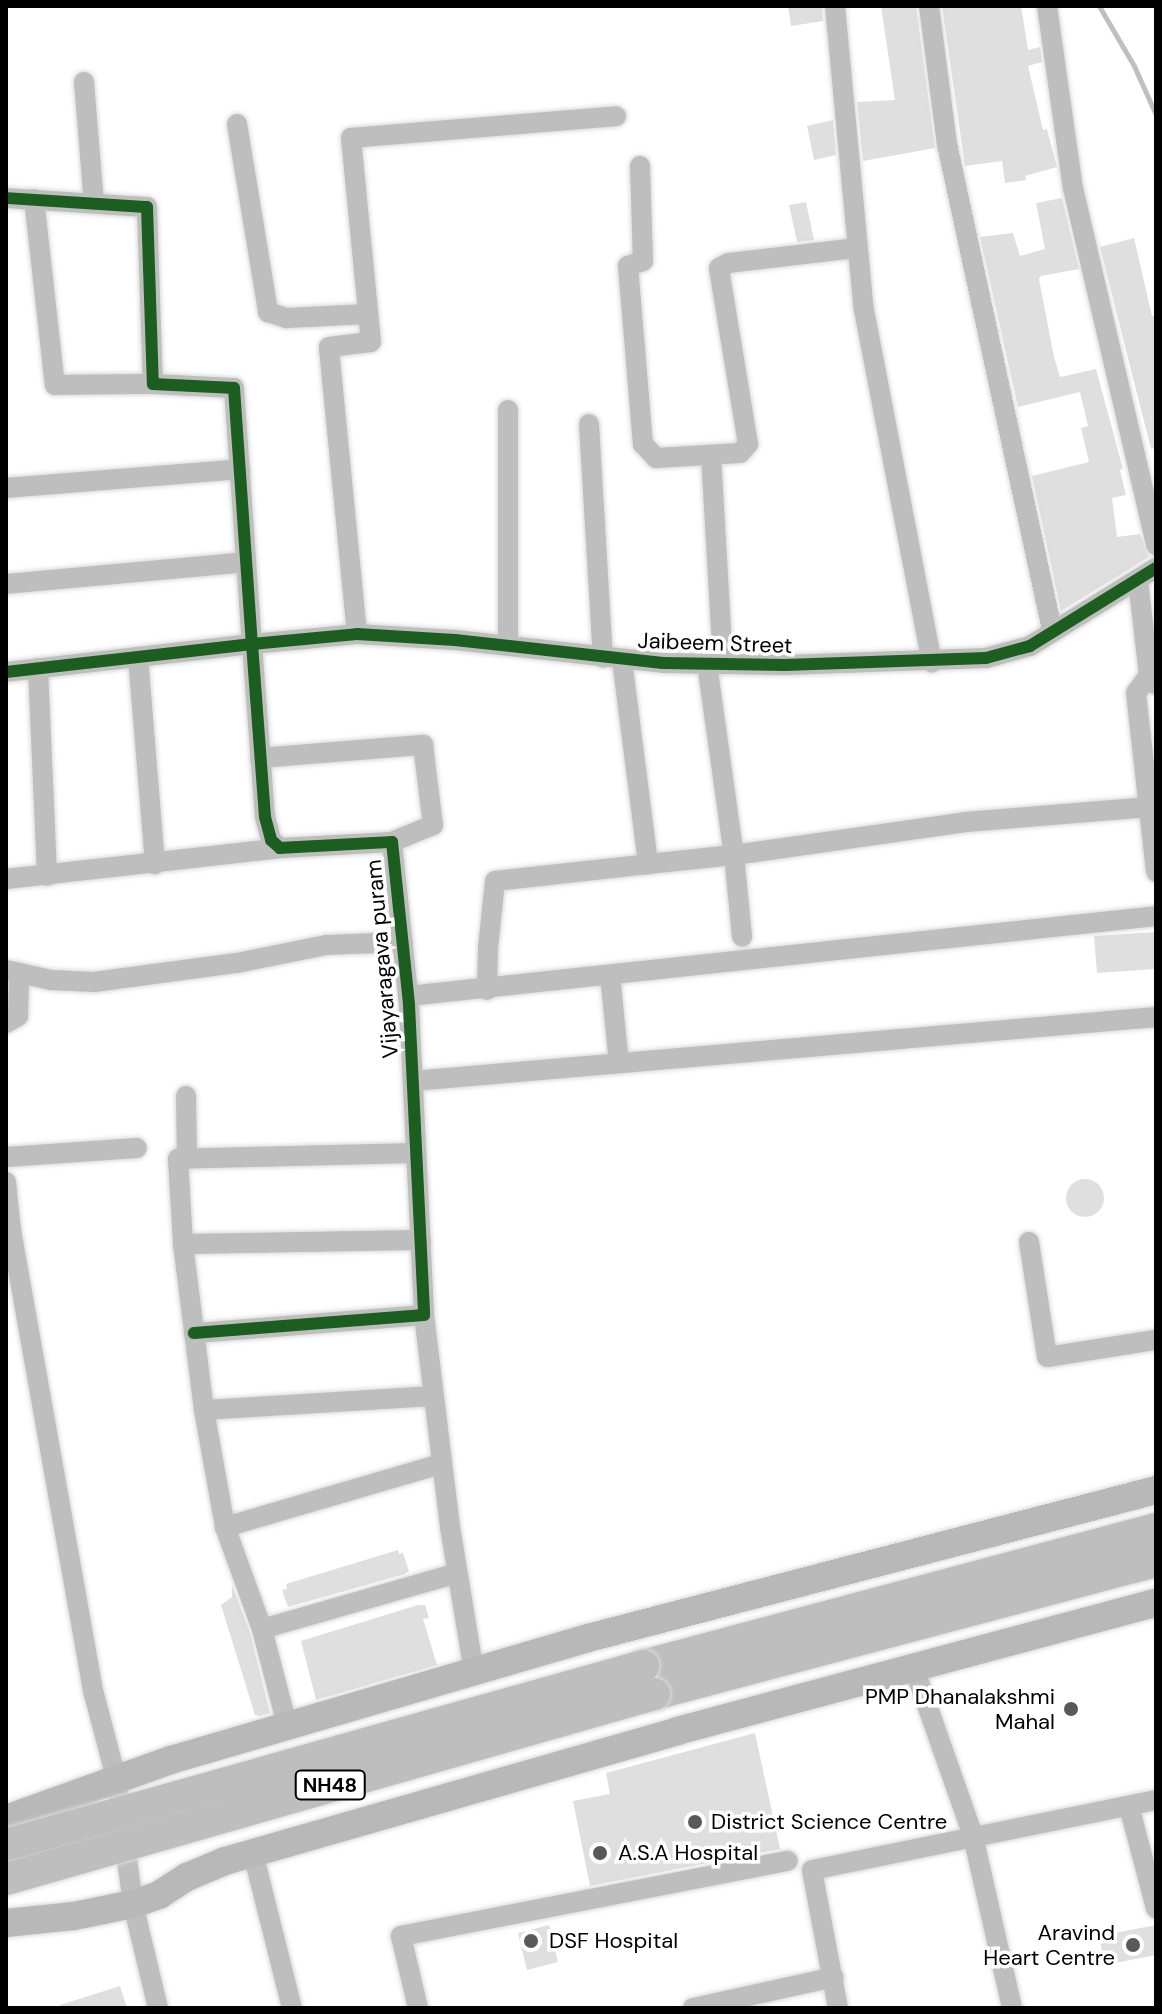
<!DOCTYPE html>
<html>
<head>
<meta charset="utf-8">
<style>
  body { margin:0 }
  #map { position:relative; width:1162px; height:2014px; overflow:hidden; background:#fff; font-family:"DM Sans",sans-serif }
  div>[style] { position:absolute }
  [style*='--x'] { left:calc(var(--x)*1px); top:calc(var(--y)*1px); width:calc(var(--w)*1px); rotate:calc(var(--a)*1deg) }
  .stream>* { height:5px; margin:-2.5px; padding:0 2.5px; transform-origin:2.5px; border-radius:2.5px; background:#bfbfbf }
  .building>* { inset:0; background:#dfdfdf }
  .round { border-radius:50% }
  .roads { filter:drop-shadow(0 0 2px #dbdbdb) drop-shadow(0 0 2px #dbdbdb) }
  .minor>* { height:20px; margin:-10px; padding:0 10px; transform-origin:10px; border-radius:10px; background:#bebebe }
  .secondary>* { height:28px; margin:-14px; padding:0 14px; transform-origin:14px; border-radius:14px; background:#b8b8b8 }
  .trunk>* { height:32px; margin:-16px; padding:0 16px; transform-origin:16px; border-radius:16px; background:#bebebe }
  .bridges { filter:drop-shadow(0 0 2px #dbdbdb) drop-shadow(0 0 2px #dbdbdb) }
  .trunk-bridge>* { height:32px; margin:-16px; padding:0 16px; transform-origin:16px; border-radius:16px; background:#bebebe }
  .cycleway>* { height:12px; margin:-6px; padding:0 6px; transform-origin:6px; border-radius:6px; background:#1b5e20 }
  .dots>* { width:22px; height:22px; translate:-50% -50%; box-sizing:border-box; border:4px solid #fff; border-radius:50% }
  span { translate:-50% -50%; white-space:nowrap; text-align:center; line-height:1.15; -webkit-text-stroke:7px #fff; paint-order:stroke }
  .shield-label span { padding:2px 6px; background:#fff; border:2px solid; border-radius:6px; -webkit-text-stroke-width:0 }
  .shield-label { font-size:20px; color:#000; font-weight:700 }
  .street-label { font-size:22px; color:#000 }
  .poi-label { font-size:22px; color:#000 }
  .right { translate:-100% -50%; text-align:right }
  .left { translate:0 -50%; text-align:left }
  .frame { position:absolute; inset:0; border:8px solid #000; pointer-events:none }
</style>
</head>
<body>
<div id="map">
  <div class="stream">
    <i style="--x:1099;--y:6;--w:69;--a:59.7"></i>
    <i style="--x:1134;--y:66;--w:54;--a:65.8"></i>
  </div>
  <div class="building">
    <i style="clip-path:polygon(788px 6px,822px 6px,823px 21px,791px 26px)"></i>
    <i style="clip-path:polygon(881px 6px,916px 6px,935px 148px,863px 161px,857px 102px,895px 100px)"></i>
    <i style="clip-path:polygon(942px 6px,1021px 6px,1028px 50px,1040px 47px,1042px 62px,1028px 66px,1043px 130px,1047px 129px,1057px 167px,1025px 176px,1026px 180px,1005px 183px,1002px 161px,965px 166px)"></i>
    <i style="clip-path:polygon(833px 120px,836px 155px,814px 160px,807px 126px)"></i>
    <i style="clip-path:polygon(1062px 198px,1079px 269px,1041px 276px,1039px 279px,1054px 357px,1060px 377px,1096px 369px,1123px 469px,1120px 470px,1126px 495px,1112px 498px,1117px 537px,1140px 534px,1149px 557px,1061px 611px,1032px 476px,1089px 462px,1081px 428px,1088px 426px,1080px 392px,1018px 407px,980px 237px,1013px 233px,1020px 256px,1045px 249px,1036px 203px)"></i>
    <i style="clip-path:polygon(806px 202px,814px 240px,797px 242px,789px 205px)"></i>
    <i style="clip-path:polygon(1134px 238px,1152px 316px,1156px 315px,1156px 448px,1151px 449px,1100px 247px)"></i>
    <i style="clip-path:polygon(1156px 932px,1156px 969px,1097px 973px,1094px 936px)"></i>
    <i class="round" style="left:1066px;top:1179px;width:38px;height:38px"></i>
    <i style="clip-path:polygon(398px 1550px,399px 1554px,403px 1553px,409px 1571px,405px 1574px,288px 1607px,282px 1590px,287px 1589px,286px 1584px)"></i>
    <i style="clip-path:polygon(232px 1585px,250px 1633px,270px 1713px,260px 1716px,255px 1715px,221px 1605px,232px 1597px)"></i>
    <i style="clip-path:polygon(418px 1605px,425px 1605px,429px 1618px,423px 1619px,437px 1665px,316px 1700px,301px 1641px)"></i>
    <i style="clip-path:polygon(755px 1733px,780px 1849px,590px 1886px,573px 1801px,610px 1794px,606px 1773px)"></i>
    <i style="clip-path:polygon(549px 1925px,558px 1962px,527px 1970px,518px 1933px)"></i>
    <i style="clip-path:polygon(1156px 1925px,1156px 1955px,1105px 1965px,1099px 1936px)"></i>
    <i style="clip-path:polygon(120px 1986px,127px 2008px,60px 2008px,60px 2005px)"></i>
  </div>
  <div class="roads">
    <div class="minor">
      <i style="--x:835;--y:6;--w:305;--a:84.6"></i>
      <i style="--x:864;--y:310;--w:359;--a:79.1"></i>
      <i style="--x:929;--y:6;--w:139;--a:82.6"></i>
      <i style="--x:947;--y:144;--w:497;--a:77.8"></i>
      <i style="--x:1047;--y:6;--w:184;--a:81.9"></i>
      <i style="--x:1073;--y:188;--w:367;--a:76.9"></i>
      <i style="--x:84;--y:82;--w:121;--a:85.3"></i>
      <i style="--x:237;--y:124;--w:191;--a:80.6"></i>
      <i style="--x:268;--y:312;--w:20;--a:18"></i>
      <i style="--x:287;--y:318;--w:81;--a:-2.8"></i>
      <i style="--x:640;--y:166;--w:95;--a:88.2"></i>
      <i style="--x:643;--y:261;--w:16;--a:162"></i>
      <i style="--x:628;--y:266;--w:179;--a:85.2"></i>
      <i style="--x:643;--y:444;--w:19;--a:47"></i>
      <i style="--x:656;--y:458;--w:84;--a:-3.4"></i>
      <i style="--x:740;--y:453;--w:12;--a:-48"></i>
      <i style="--x:748;--y:444;--w:178;--a:-99.4"></i>
      <i style="--x:719;--y:268;--w:11;--a:-27"></i>
      <i style="--x:729;--y:263;--w:128;--a:-6.7"></i>
      <i style="--x:6;--y:198;--w:141;--a:3.7"></i>
      <i style="--x:147;--y:207;--w:177;--a:88.1"></i>
      <i style="--x:153;--y:384;--w:81;--a:2.8"></i>
      <i style="--x:234;--y:388;--w:257;--a:86"></i>
      <i style="--x:252;--y:644;--w:105;--a:-5.4"></i>
      <i style="--x:357;--y:634;--w:98;--a:3.5"></i>
      <i style="--x:455;--y:640;--w:209;--a:6.3"></i>
      <i style="--x:663;--y:663;--w:122;--a:0.9"></i>
      <i style="--x:785;--y:665;--w:201;--a:-2"></i>
      <i style="--x:986;--y:658;--w:46;--a:-15.3"></i>
      <i style="--x:1030;--y:646;--w:148;--a:-31.8"></i>
      <i style="--x:34;--y:199;--w:187;--a:83.6"></i>
      <i style="--x:55;--y:385;--w:98;--a:-0.6"></i>
      <i style="--x:508;--y:410;--w:235;--a:90"></i>
      <i style="--x:589;--y:424;--w:234;--a:86.6"></i>
      <i style="--x:711;--y:455;--w:209;--a:86.7"></i>
      <i style="--x:6;--y:488;--w:235;--a:-4.6"></i>
      <i style="--x:1138;--y:581;--w:95;--a:83.3"></i>
      <i style="--x:1149;--y:675;--w:10;--a:61"></i>
      <i style="--x:6;--y:584;--w:241;--a:-5.2"></i>
      <i style="--x:357;--y:634;--w:288;--a:-95.6"></i>
      <i style="--x:329;--y:347;--w:42;--a:-6.8"></i>
      <i style="--x:371;--y:342;--w:205;--a:-95.6"></i>
      <i style="--x:351;--y:138;--w:266;--a:-4.7"></i>
      <i style="--x:138;--y:657;--w:208;--a:85.3"></i>
      <i style="--x:622;--y:660;--w:206;--a:82.7"></i>
      <i style="--x:648;--y:864;--w:86;--a:-6"></i>
      <i style="--x:734;--y:855;--w:82;--a:84.4"></i>
      <i style="--x:707;--y:664;--w:193;--a:82"></i>
      <i style="--x:734;--y:855;--w:234;--a:-8.1"></i>
      <i style="--x:966;--y:822;--w:184;--a:-4.7"></i>
      <i style="--x:38;--y:668;--w:208;--a:87.5"></i>
      <i style="--x:6;--y:672;--w:248;--a:-6.5"></i>
      <i style="--x:252;--y:644;--w:173;--a:85.7"></i>
      <i style="--x:265;--y:817;--w:24;--a:75"></i>
      <i style="--x:271;--y:840;--w:12;--a:42"></i>
      <i style="--x:280;--y:848;--w:112;--a:-3.1"></i>
      <i style="--x:392;--y:842;--w:164;--a:84"></i>
      <i style="--x:409;--y:1005;--w:310;--a:87.2"></i>
      <i style="--x:424;--y:1315;--w:231;--a:175.5"></i>
      <i style="--x:1149;--y:675;--w:22;--a:126"></i>
      <i style="--x:1136;--y:693;--w:180;--a:83.6"></i>
      <i style="--x:260;--y:758;--w:164;--a:-4.6"></i>
      <i style="--x:423;--y:745;--w:81;--a:82.9"></i>
      <i style="--x:433;--y:825;--w:44;--a:157.5"></i>
      <i style="--x:6;--y:879;--w:279;--a:-6.4"></i>
      <i style="--x:6;--y:970;--w:46;--a:12.5"></i>
      <i style="--x:51;--y:980;--w:43;--a:2.7"></i>
      <i style="--x:94;--y:982;--w:144;--a:-7.6"></i>
      <i style="--x:237;--y:963;--w:91;--a:-11.4"></i>
      <i style="--x:326;--y:945;--w:77;--a:-2.2"></i>
      <i style="--x:610;--y:975;--w:88;--a:84.2"></i>
      <i style="--x:487;--y:990;--w:42;--a:-88.6"></i>
      <i style="--x:488;--y:948;--w:67;--a:-84"></i>
      <i style="--x:495;--y:881;--w:154;--a:-6.3"></i>
      <i style="--x:408;--y:996;--w:752;--a:-6.1"></i>
      <i style="--x:6;--y:1023;--w:14;--a:-30"></i>
      <i style="--x:18;--y:1016;--w:43;--a:-88.7"></i>
      <i style="--x:413;--y:1081;--w:746;--a:-4.92"></i>
      <i style="--x:186;--y:1096;--w:63;--a:89.1"></i>
      <i style="--x:416;--y:1153;--w:238;--a:178.6"></i>
      <i style="--x:178;--y:1159;--w:85;--a:86.6"></i>
      <i style="--x:183;--y:1244;--w:238;--a:-1"></i>
      <i style="--x:6;--y:1157;--w:131;--a:-3.9"></i>
      <i style="--x:6;--y:1182;--w:48;--a:84.1"></i>
      <i style="--x:11;--y:1230;--w:471;--a:79.9"></i>
      <i style="--x:94;--y:1694;--w:87;--a:75.3"></i>
      <i style="--x:116;--y:1778;--w:127;--a:82.3"></i>
      <i style="--x:133;--y:1904;--w:107;--a:76.5"></i>
      <i style="--x:1029;--y:1242;--w:116;--a:81.1"></i>
      <i style="--x:1047;--y:1357;--w:110;--a:-8.9"></i>
      <i style="--x:183;--y:1244;--w:167;--a:82.8"></i>
      <i style="--x:204;--y:1410;--w:228;--a:-3.5"></i>
      <i style="--x:424;--y:1315;--w:214;--a:83"></i>
      <i style="--x:450;--y:1527;--w:147;--a:80.6"></i>
      <i style="--x:204;--y:1410;--w:119;--a:79.8"></i>
      <i style="--x:262;--y:1629;--w:203;--a:-16"></i>
      <i style="--x:914;--y:1668;--w:178;--a:70.6"></i>
      <i style="--x:973;--y:1836;--w:176;--a:77.2"></i>
      <i style="--x:287;--y:1725;--w:99;--a:-104.6"></i>
      <i style="--x:262;--y:1629;--w:109;--a:-109.9"></i>
      <i style="--x:225;--y:1527;--w:225;--a:-16.3"></i>
      <i style="--x:1129;--y:1806;--w:106;--a:75.2"></i>
      <i style="--x:253;--y:1853;--w:160;--a:75.9"></i>
      <i style="--x:418;--y:2008;--w:74;--a:-103.3"></i>
      <i style="--x:401;--y:1936;--w:394;--a:-11"></i>
      <i style="--x:693;--y:2008;--w:144;--a:-12.4"></i>
      <i style="--x:838;--y:2008;--w:140;--a:-100.7"></i>
      <i style="--x:812;--y:1870;--w:351;--a:-11.5"></i>
    </div>
    <div class="secondary">
      <i style="--x:6;--y:1819;--w:175;--a:-19.7"></i>
      <i style="--x:171;--y:1760;--w:434;--a:-16.3"></i>
      <i style="--x:588;--y:1638;--w:587;--a:-14.6"></i>
      <i style="--x:6;--y:1923;--w:68;--a:-5.9"></i>
      <i style="--x:74;--y:1916;--w:60;--a:-11.5"></i>
      <i style="--x:133;--y:1904;--w:28;--a:-19"></i>
      <i style="--x:159;--y:1895;--w:33;--a:-33"></i>
      <i style="--x:187;--y:1877;--w:41;--a:-22.8"></i>
      <i style="--x:225;--y:1861;--w:470;--a:-16"></i>
      <i style="--x:677;--y:1731;--w:496;--a:-15"></i>
    </div>
    <div class="trunk">
      <i style="--x:643;--y:1666;--w:531;--a:-14.95"></i>
      <i style="--x:654;--y:1694;--w:519;--a:-14.84"></i>
    </div>
  </div>
  <div class="bridges">
    <div class="trunk-bridge">
      <i style="--x:6;--y:1845;--w:662;--a:-15.7"></i>
      <i style="--x:6;--y:1879;--w:674;--a:-15.93"></i>
    </div>
  </div>
  <div class="cycleway">
    <i style="--x:6;--y:198;--w:141;--a:3.7"></i>
    <i style="--x:147;--y:207;--w:177;--a:88.1"></i>
    <i style="--x:153;--y:384;--w:81;--a:2.8"></i>
    <i style="--x:234;--y:388;--w:257;--a:86"></i>
    <i style="--x:252;--y:644;--w:105;--a:-5.4"></i>
    <i style="--x:357;--y:634;--w:98;--a:3.5"></i>
    <i style="--x:455;--y:640;--w:209;--a:6.3"></i>
    <i style="--x:663;--y:663;--w:122;--a:0.9"></i>
    <i style="--x:785;--y:665;--w:201;--a:-2"></i>
    <i style="--x:986;--y:658;--w:46;--a:-15.3"></i>
    <i style="--x:1030;--y:646;--w:148;--a:-31.8"></i>
    <i style="--x:6;--y:672;--w:248;--a:-6.5"></i>
    <i style="--x:252;--y:644;--w:173;--a:85.7"></i>
    <i style="--x:265;--y:817;--w:24;--a:75"></i>
    <i style="--x:271;--y:840;--w:12;--a:42"></i>
    <i style="--x:280;--y:848;--w:112;--a:-3.1"></i>
    <i style="--x:392;--y:842;--w:164;--a:84"></i>
    <i style="--x:409;--y:1005;--w:310;--a:87.2"></i>
    <i style="--x:424;--y:1315;--w:231;--a:175.5"></i>
  </div>
  <div class="dots">
    <i style="left:1071px;top:1709px;background:#595959"></i>
    <i style="left:695px;top:1822px;background:#595959"></i>
    <i style="left:600px;top:1853px;background:#595959"></i>
    <i style="left:531px;top:1941px;background:#595959"></i>
    <i style="left:1133px;top:1945px;background:#595959"></i>
  </div>
  <div class="shield-label">
    <span style="left:330px;top:1785px">NH48</span>
  </div>
  <div class="street-label">
    <span style="left:715px;top:643px;rotate:2deg">Jaibeem Street</span>
    <span style="left:382px;top:959px;rotate:-95deg">Vijayaragava puram</span>
  </div>
  <div class="poi-label">
    <span class="right" style="left:1055px;top:1709px">PMP Dhanalakshmi<br>Mahal</span>
    <span class="left" style="left:711px;top:1822px">District Science Centre</span>
    <span class="left" style="left:618px;top:1853px">A.S.A Hospital</span>
    <span class="right" style="left:1115px;top:1945px">Aravind<br>Heart Centre</span>
    <span class="left" style="left:549px;top:1941px">DSF Hospital</span>
  </div>
  <div class="frame"></div>
</div>
</body>
</html>
